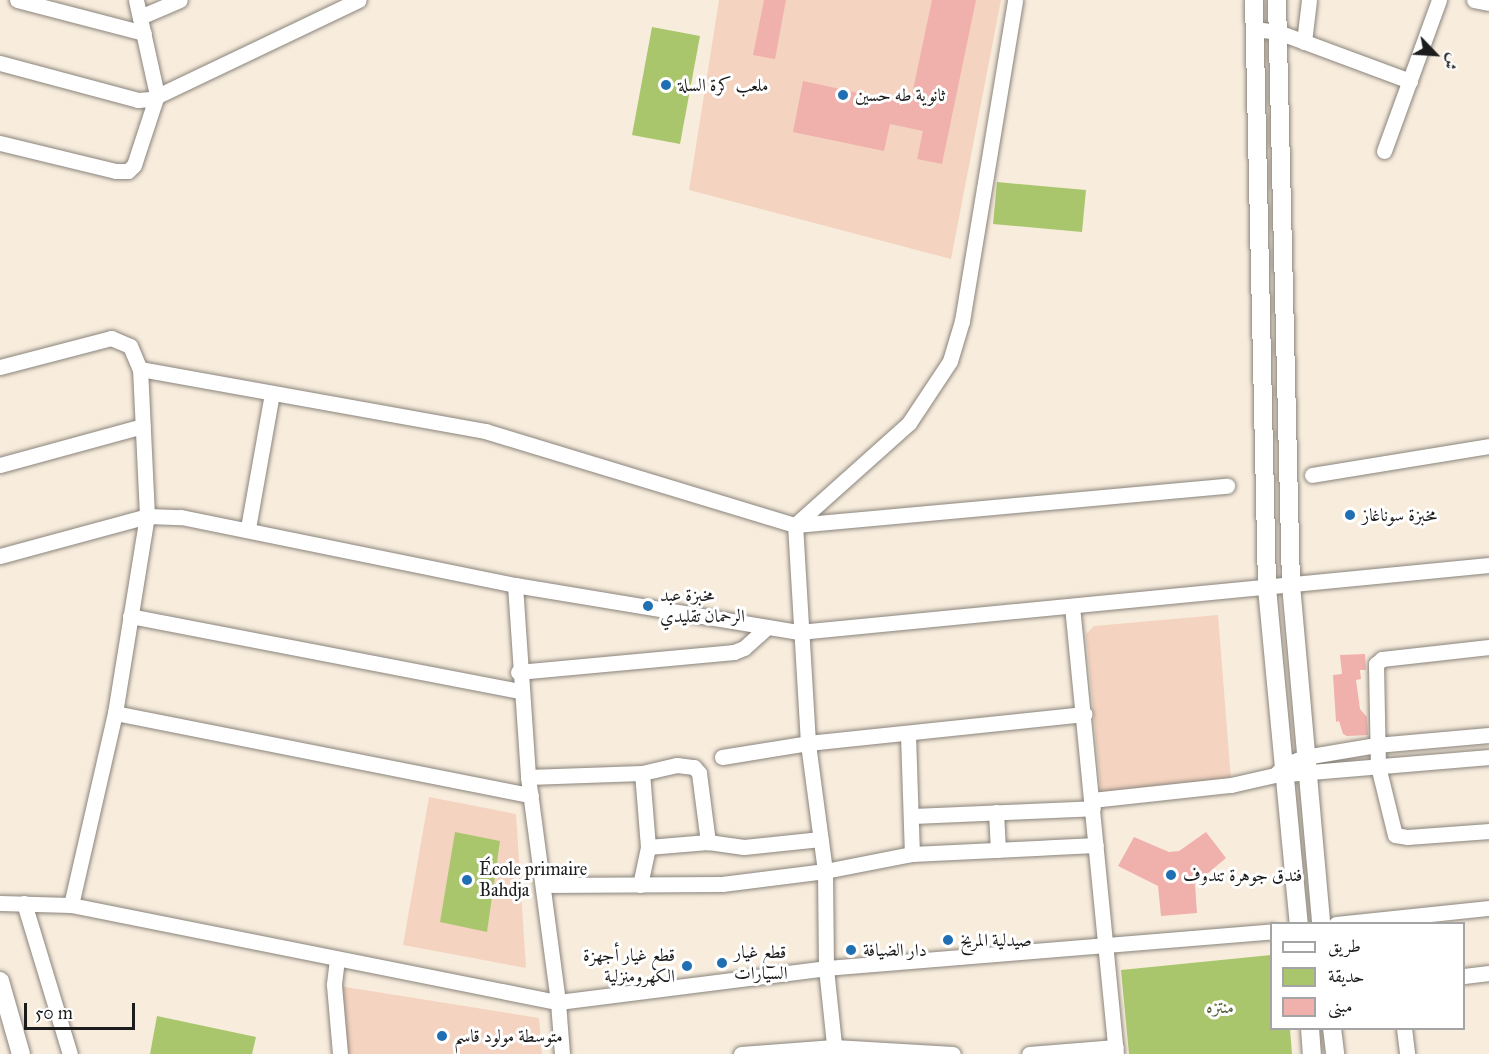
<!DOCTYPE html>
<html>
<head>
<meta charset="utf-8">
<style>
  body { margin:0 }
  #map { position:relative; width:1489px; height:1054px; overflow:hidden; background:#f8eddd; font-family:"IM FELL Great Primer",Amiri,serif }
  div>[style] { position:absolute }
  [style*='--x'] { left:calc(var(--x)*1px); top:calc(var(--y)*1px); width:calc(var(--w)*1px); rotate:calc(var(--a)*1deg) }
  .built>* { inset:0; background:#f4d3c0 }
  .green>* { inset:0; background:#a9c66d }
  .building>* { inset:0; background:#f0b1ac }
  .roads { filter:drop-shadow(0 0 2px #8a847c) drop-shadow(0 0 2px #8a847c) }
  .minor>* { height:15px; margin:-7.5px; padding:0 7.5px; transform-origin:7.5px; border-radius:7.5px; background:#fff }
  .tertiary>* { height:18px; margin:-9px; padding:0 9px; transform-origin:9px; border-radius:9px; background:#fff }
  .dots>* { width:16px; height:16px; translate:-50% -50%; box-sizing:border-box; border:3px solid #fff; border-radius:50% }
  span { translate:-50% -50%; white-space:nowrap; text-align:center; line-height:1.15; -webkit-text-stroke:6px #fff; paint-order:stroke }
  .poi-label { font-size:18px; color:#1c1c1c }
  .left { translate:0 -50%; text-align:left }
  .right { translate:-100% -50%; text-align:right }
  .park-label { font-size:18px; color:#54603c }
  .legend { position:absolute; left:1270px; top:922px; width:195px; height:108px; box-sizing:border-box; background:#fff; border:2px solid #a4a4a4; margin:0; padding:8px 10px; list-style:none; font-size:18px; color:#1c1c1c }
  .legend li { display:flex; align-items:center; gap:12px; height:30px }
  .legend b { width:30px; border:2px solid #a4a4a4 }
  .north { position:absolute; left:1405px; top:24px; width:60px; height:60px; -webkit-text-stroke:4px #fff; paint-order:stroke; rotate:115deg; font-size:16px; font-weight:700; line-height:24px; text-align:center; color:#1c1c1c }
  .north::after { content:''; display:block; margin:auto; width:21px; height:27px; background:#1c1c1c; clip-path:polygon(50% 0,100% 100%,50% 72%,0 100%) }
  .scale { position:absolute; left:24px; top:1003px; width:111px; height:27px; box-sizing:border-box; border:3px solid #1c1c1c; border-top:0; padding-left:8px; font-size:18px; line-height:21px; white-space:nowrap; color:#1c1c1c; -webkit-text-stroke:4px #fff; paint-order:stroke }
</style>
</head>
<body>
<div id="map">
  <div class="built">
    <i style="clip-path:polygon(719px 0,1001px 0,951px 259px,689px 190px)"></i>
    <i style="clip-path:polygon(1218px 615px,1231px 780px,1101px 793px,1086px 634px,1094px 626px)"></i>
    <i style="clip-path:polygon(429px 797px,516px 814px,526px 968px,403px 945px)"></i>
    <i style="clip-path:polygon(339px 986px,539px 1018px,542px 1054px,346px 1054px)"></i>
  </div>
  <div class="green">
    <i style="clip-path:polygon(652px 27px,700px 36px,680px 144px,632px 135px)"></i>
    <i style="clip-path:polygon(997px 182px,1086px 190px,1082px 232px,993px 224px)"></i>
    <i style="clip-path:polygon(455px 832px,500px 841px,487px 932px,440px 922px)"></i>
    <i style="clip-path:polygon(1271px 955px,1272px 1028px,1290px 1029px,1292px 1054px,1129px 1054px,1121px 970px)"></i>
    <i style="clip-path:polygon(157px 1016px,256px 1037px,252px 1054px,150px 1054px)"></i>
  </div>
  <div class="building">
    <i style="clip-path:polygon(764px 0,786px 0,775px 59px,753px 55px)"></i>
    <i style="clip-path:polygon(932px 0,976px 0,942px 164px,917px 159px,923px 131px,890px 124px,884px 151px,793px 132px,803px 81px,910px 104px)"></i>
    <i style="clip-path:polygon(1365px 654px,1366px 670px,1360px 670px,1361px 679px,1356px 680px,1360px 709px,1367px 717px,1368px 735px,1347px 736px,1343px 734px,1339px 721px,1336px 722px,1333px 675px,1342px 674px,1340px 655px)"></i>
    <i style="clip-path:polygon(1206px 832px,1226px 858px,1195px 884px,1197px 913px,1161px 916px,1158px 886px,1118px 866px,1134px 837px,1169px 852px,1179px 851px)"></i>
  </div>
  <div class="roads">
    <div class="minor">
      <i style="--x:17;--y:0;--w:131;--a:14.6"></i>
      <i style="--x:1474;--y:0;--w:15;--a:11"></i>
      <i style="--x:140;--y:17;--w:43;--a:-23"></i>
      <i style="--x:1254;--y:29;--w:24;--a:7"></i>
      <i style="--x:1278;--y:32;--w:141;--a:20.4"></i>
      <i style="--x:1304;--y:42;--w:42;--a:-83.2"></i>
      <i style="--x:0;--y:63;--w:143;--a:15"></i>
      <i style="--x:138;--y:100;--w:13;--a:-4"></i>
      <i style="--x:151;--y:99;--w:230;--a:-25.5"></i>
      <i style="--x:0;--y:143;--w:119;--a:13.6"></i>
      <i style="--x:116;--y:171;--w:12;--a:0"></i>
      <i style="--x:128;--y:171;--w:8;--a:-45"></i>
      <i style="--x:134;--y:165;--w:74;--a:-71.8"></i>
      <i style="--x:157;--y:95;--w:97;--a:-102.5"></i>
      <i style="--x:1384;--y:151;--w:161;--a:-70"></i>
      <i style="--x:0;--y:367;--w:115;--a:-14.6"></i>
      <i style="--x:111;--y:338;--w:21;--a:23"></i>
      <i style="--x:130;--y:346;--w:25;--a:67"></i>
      <i style="--x:0;--y:465;--w:148;--a:-15.3"></i>
      <i style="--x:1312;--y:475;--w:179;--a:-9.3"></i>
      <i style="--x:248;--y:528;--w:137;--a:-79.9"></i>
      <i style="--x:0;--y:556;--w:152;--a:-15.2"></i>
      <i style="--x:147;--y:516;--w:34;--a:2"></i>
      <i style="--x:181;--y:517;--w:341;--a:11.5"></i>
      <i style="--x:515;--y:585;--w:288;--a:9.4"></i>
      <i style="--x:799;--y:632;--w:693;--a:-5.55"></i>
      <i style="--x:515;--y:585;--w:192;--a:86.1"></i>
      <i style="--x:528;--y:777;--w:227;--a:82.4"></i>
      <i style="--x:558;--y:1002;--w:52;--a:85.6"></i>
      <i style="--x:1072;--y:606;--w:450;--a:84.4"></i>
      <i style="--x:130;--y:616;--w:396;--a:10.9"></i>
      <i style="--x:1489;--y:647;--w:108;--a:173.6"></i>
      <i style="--x:1382;--y:659;--w:8;--a:140"></i>
      <i style="--x:1376;--y:664;--w:102;--a:88.9"></i>
      <i style="--x:1378;--y:766;--w:71;--a:76.2"></i>
      <i style="--x:1395;--y:835;--w:13;--a:9"></i>
      <i style="--x:1408;--y:837;--w:81;--a:-4.2"></i>
      <i style="--x:518;--y:672;--w:217;--a:-5.3"></i>
      <i style="--x:734;--y:652;--w:11;--a:-22"></i>
      <i style="--x:744;--y:648;--w:30;--a:-42"></i>
      <i style="--x:115;--y:713;--w:424;--a:11.2"></i>
      <i style="--x:908;--y:735;--w:119;--a:88.1"></i>
      <i style="--x:722;--y:757;--w:87;--a:-9.2"></i>
      <i style="--x:808;--y:743;--w:278;--a:-6"></i>
      <i style="--x:1277;--y:773;--w:13;--a:-45"></i>
      <i style="--x:1286;--y:764;--w:20;--a:-20"></i>
      <i style="--x:1305;--y:757;--w:72;--a:-9.6"></i>
      <i style="--x:1376;--y:745;--w:113;--a:-5.1"></i>
      <i style="--x:528;--y:777;--w:114;--a:-2"></i>
      <i style="--x:642;--y:773;--w:36;--a:-13"></i>
      <i style="--x:677;--y:765;--w:17;--a:7"></i>
      <i style="--x:694;--y:767;--w:8;--a:50"></i>
      <i style="--x:699;--y:773;--w:70;--a:82.6"></i>
      <i style="--x:1092;--y:800;--w:140;--a:-6.2"></i>
      <i style="--x:1231;--y:785;--w:45;--a:-12.8"></i>
      <i style="--x:1275;--y:775;--w:215;--a:-4.8"></i>
      <i style="--x:996;--y:812;--w:38;--a:87"></i>
      <i style="--x:913;--y:816;--w:180;--a:-2.5"></i>
      <i style="--x:648;--y:847;--w:60;--a:-4.8"></i>
      <i style="--x:708;--y:842;--w:36;--a:8"></i>
      <i style="--x:744;--y:847;--w:77;--a:-5.9"></i>
      <i style="--x:543;--y:885;--w:179;--a:-0.3"></i>
      <i style="--x:722;--y:884;--w:104;--a:-7.2"></i>
      <i style="--x:825;--y:871;--w:89;--a:-11.1"></i>
      <i style="--x:912;--y:854;--w:184;--a:-2.8"></i>
      <i style="--x:640;--y:885;--w:39;--a:-78"></i>
      <i style="--x:648;--y:847;--w:74;--a:-94.6"></i>
      <i style="--x:0;--y:903;--w:71;--a:1.6"></i>
      <i style="--x:71;--y:905;--w:497;--a:11.3"></i>
      <i style="--x:558;--y:1002;--w:270;--a:-7.2"></i>
      <i style="--x:826;--y:968;--w:448;--a:-4.7"></i>
      <i style="--x:24;--y:903;--w:158;--a:73.1"></i>
      <i style="--x:71;--y:905;--w:197;--a:-77.1"></i>
      <i style="--x:115;--y:713;--w:200;--a:-80.8"></i>
      <i style="--x:147;--y:516;--w:147;--a:-92.7"></i>
      <i style="--x:140;--y:369;--w:351;--a:10.2"></i>
      <i style="--x:485;--y:431;--w:324;--a:16.9"></i>
      <i style="--x:795;--y:525;--w:153;--a:-41.8"></i>
      <i style="--x:909;--y:423;--w:74;--a:-56.5"></i>
      <i style="--x:950;--y:361;--w:42;--a:-73.3"></i>
      <i style="--x:962;--y:321;--w:325;--a:-80.6"></i>
      <i style="--x:1336;--y:924;--w:154;--a:-6"></i>
      <i style="--x:337;--y:959;--w:26;--a:97"></i>
      <i style="--x:334;--y:985;--w:69;--a:85"></i>
      <i style="--x:1464;--y:976;--w:25;--a:-7"></i>
      <i style="--x:1404;--y:1028;--w:26;--a:83"></i>
      <i style="--x:741;--y:1054;--w:93;--a:-4.3"></i>
      <i style="--x:834;--y:1047;--w:119;--a:3.4"></i>
      <i style="--x:835;--y:1054;--w:86;--a:-96"></i>
      <i style="--x:826;--y:968;--w:97;--a:-90.6"></i>
      <i style="--x:825;--y:871;--w:129;--a:-97.6"></i>
      <i style="--x:808;--y:743;--w:218;--a:-93.4"></i>
      <i style="--x:795;--y:525;--w:434;--a:-5.2"></i>
      <i style="--x:1029;--y:1054;--w:87;--a:-4.6"></i>
    </div>
    <div class="tertiary">
      <i style="--x:1254;--y:0;--w:588;--a:88.73"></i>
      <i style="--x:1267;--y:588;--w:338;--a:84.6"></i>
      <i style="--x:1277;--y:0;--w:585;--a:88.63"></i>
      <i style="--x:1291;--y:585;--w:340;--a:84.9"></i>
      <i style="--x:0;--y:981;--w:76;--a:74"></i>
      <i style="--x:1310;--y:1028;--w:26;--a:86"></i>
      <i style="--x:1332;--y:1028;--w:26;--a:83"></i>
    </div>
  </div>
  <div class="dots">
    <i style="left:666px;top:85px;background:#1f6fb2"></i>
    <i style="left:843px;top:95px;background:#1f6fb2"></i>
    <i style="left:1350px;top:515px;background:#1f6fb2"></i>
    <i style="left:648px;top:606px;background:#1f6fb2"></i>
    <i style="left:1171px;top:875px;background:#1f6fb2"></i>
    <i style="left:467px;top:880px;background:#1f6fb2"></i>
    <i style="left:948px;top:940px;background:#1f6fb2"></i>
    <i style="left:851px;top:950px;background:#1f6fb2"></i>
    <i style="left:722px;top:963px;background:#1f6fb2"></i>
    <i style="left:687px;top:966px;background:#1f6fb2"></i>
    <i style="left:442px;top:1036px;background:#1f6fb2"></i>
  </div>
  <div class="poi-label">
    <span class="left" style="left:678px;top:85px">ملعب كرة السلة</span>
    <span class="left" style="left:855px;top:95px">ثانوية طه حسين</span>
    <span class="left" style="left:1362px;top:515px">مخبزة سوناغاز</span>
    <span class="left" style="left:660px;top:606px">مخبزة عبد<br>الرحمان تقليدي</span>
    <span class="left" style="left:479px;top:880px">École primaire<br>Bahdja</span>
    <span class="left" style="left:1183px;top:875px">فندق جوهرة تندوف</span>
    <span class="left" style="left:960px;top:940px">صيدلية المريخ</span>
    <span class="left" style="left:863px;top:950px">دار الضيافة</span>
    <span class="left" style="left:734px;top:963px">قطع غيار<br>السيارات</span>
    <span class="right" style="left:675px;top:966px">قطع غيار أجهزة<br>الكهرومنزلية</span>
    <span class="left" style="left:454px;top:1036px">متوسطة مولود قاسم</span>
  </div>
  <div class="park-label">
    <span style="left:1220px;top:1007px">منتزه</span>
  </div>
  <ul class="legend">
  <li><b style="height:8px;background:#fff"></b>طريق</li>
  <li><b style="height:16px;background:#a9c66d"></b>حديقة</li>
  <li><b style="height:16px;background:#f0b1ac"></b>مبنى</li>
  </ul>
  <div class="north">ش</div>
  <div class="scale">50 m</div>
</div>
</body>
</html>
